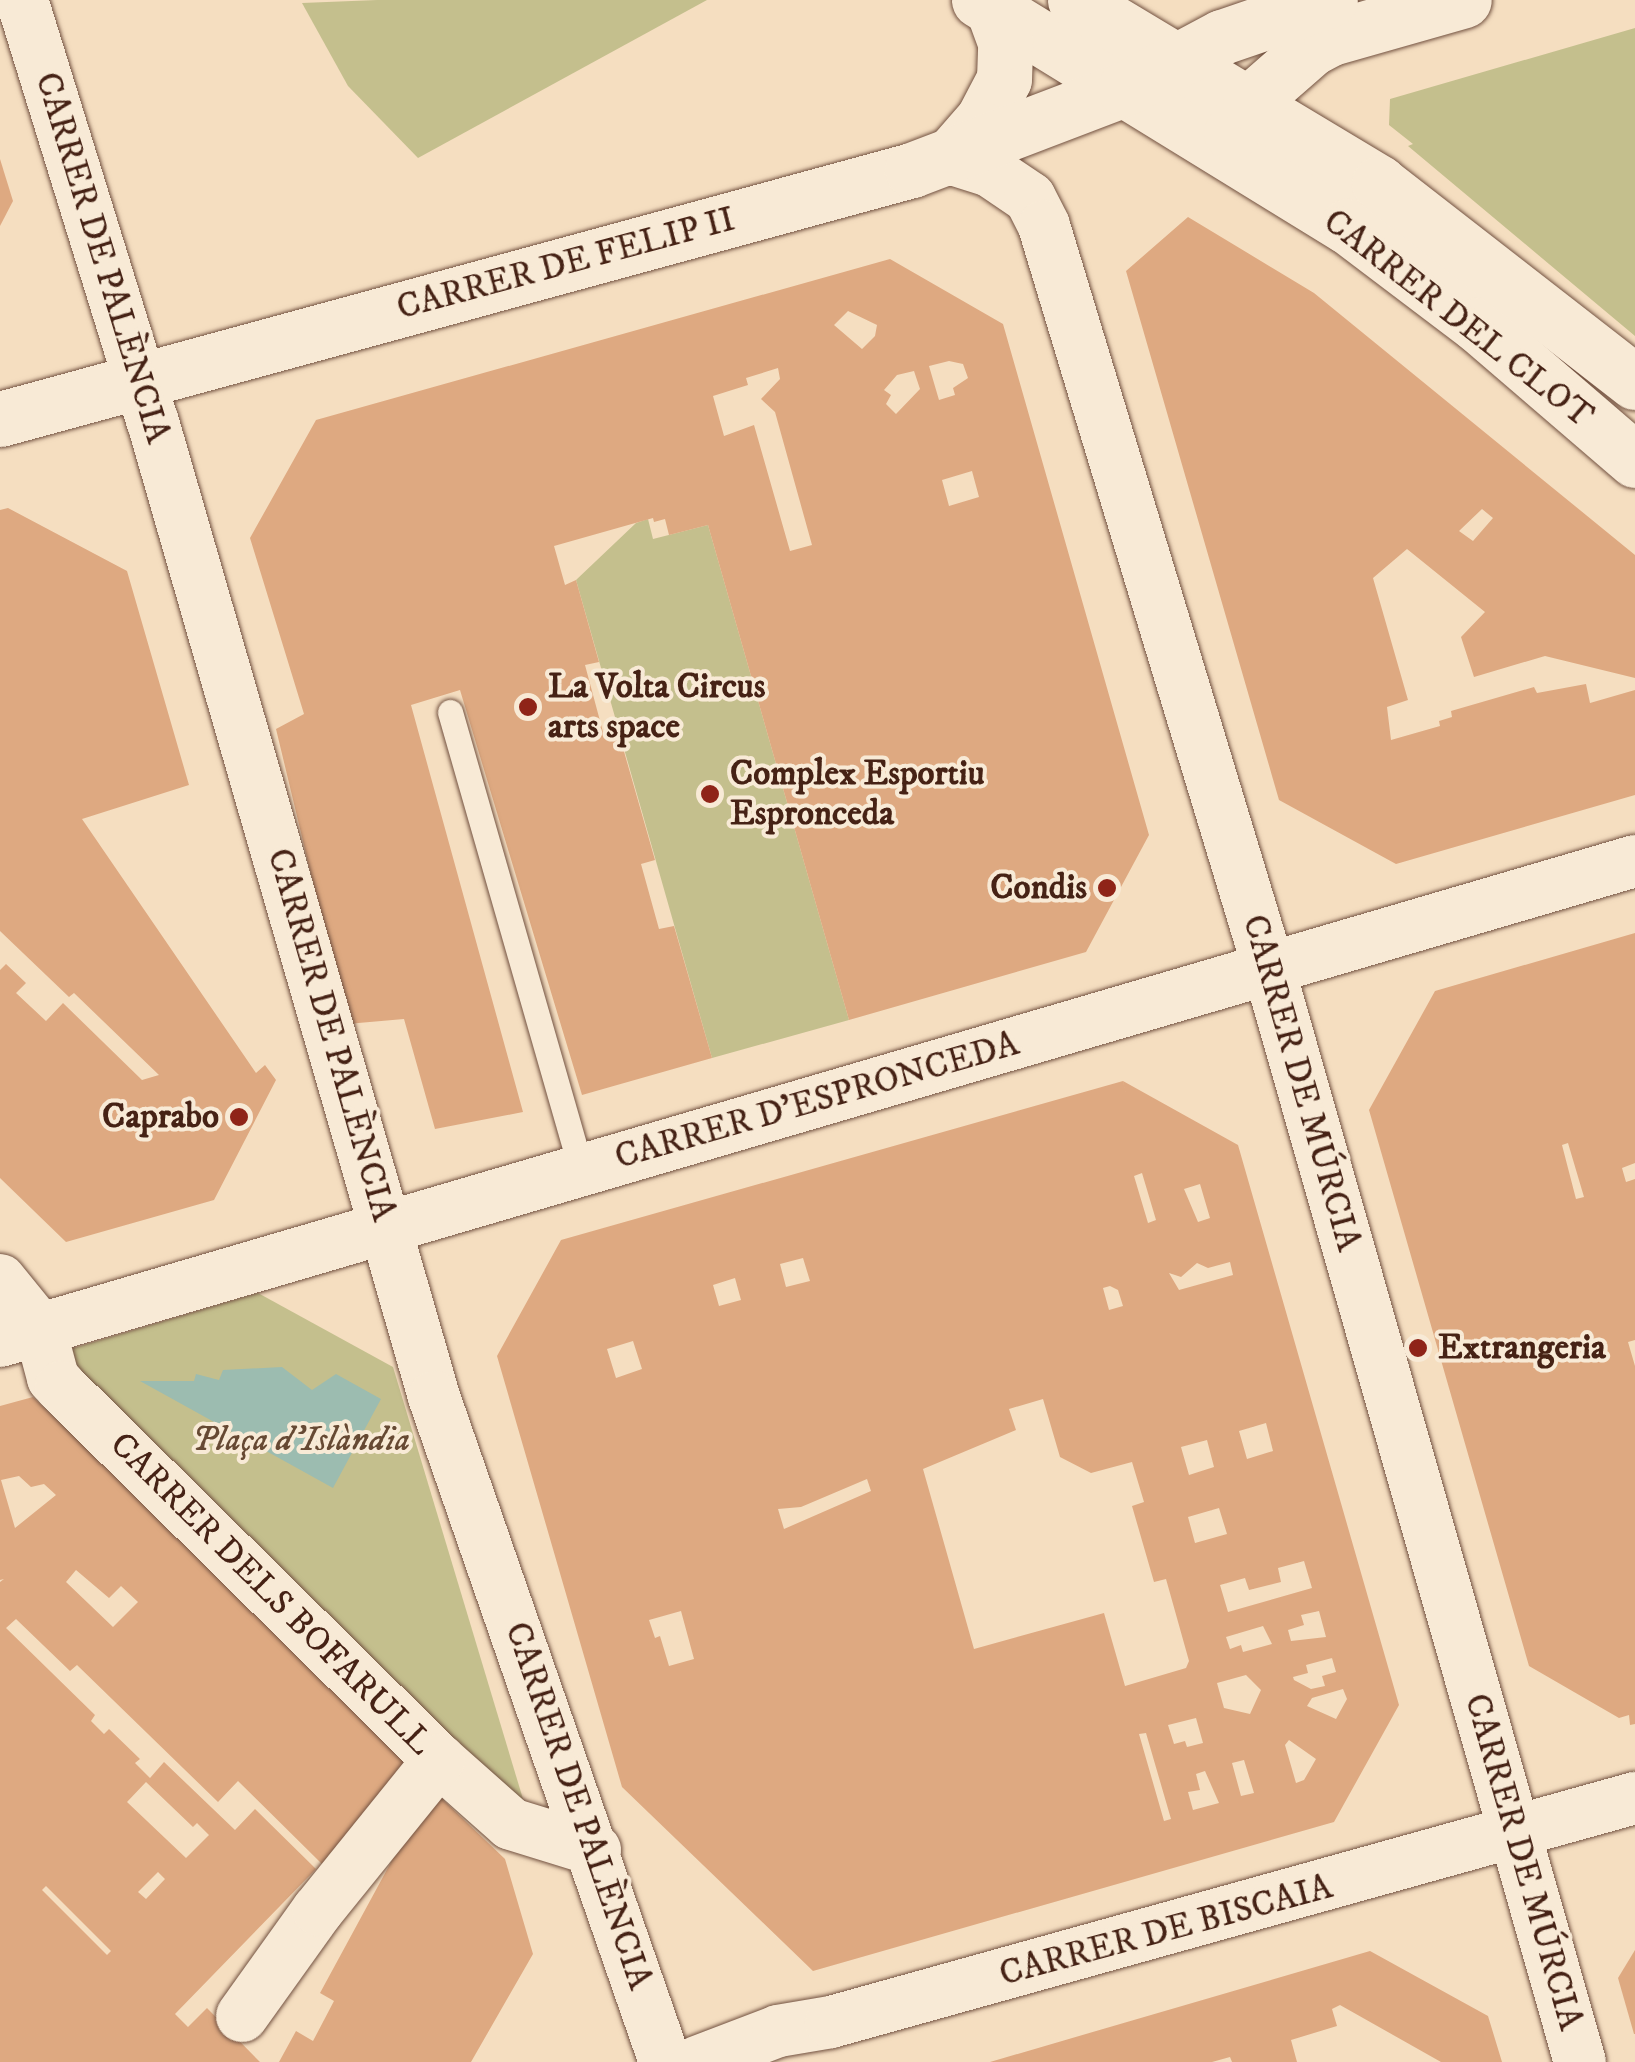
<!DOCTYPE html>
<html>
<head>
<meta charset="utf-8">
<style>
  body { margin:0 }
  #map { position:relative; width:1635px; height:2062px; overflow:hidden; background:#f5dec0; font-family:"IM FELL DW Pica",serif }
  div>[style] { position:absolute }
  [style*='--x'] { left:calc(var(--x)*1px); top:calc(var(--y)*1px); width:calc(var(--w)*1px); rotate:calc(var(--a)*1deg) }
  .green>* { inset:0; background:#c4bf8d }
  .water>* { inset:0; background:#9cbcb0 }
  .building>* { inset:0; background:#dea981 }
  .roads { filter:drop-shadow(0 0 2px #725140) drop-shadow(0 0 2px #725140) }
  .lane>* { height:25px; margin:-12.5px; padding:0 12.5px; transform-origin:12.5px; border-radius:12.5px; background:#f8ead6 }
  .street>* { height:52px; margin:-26px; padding:0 26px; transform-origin:26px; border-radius:26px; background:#f8ead6 }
  .secondary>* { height:55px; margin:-27.5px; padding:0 27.5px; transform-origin:27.5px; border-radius:27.5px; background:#f8ead6 }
  .dots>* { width:28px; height:28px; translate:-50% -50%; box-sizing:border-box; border:5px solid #f8ead6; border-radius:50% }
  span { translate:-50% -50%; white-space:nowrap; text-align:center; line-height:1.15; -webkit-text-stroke:8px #f8ead6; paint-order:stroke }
  .street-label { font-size:35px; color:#462215 }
  .poi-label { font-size:35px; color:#462215; font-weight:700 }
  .left { translate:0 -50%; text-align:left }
  .right { translate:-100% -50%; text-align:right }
  .park-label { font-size:35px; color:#664933; font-style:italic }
</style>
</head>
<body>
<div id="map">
  <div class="green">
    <i style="clip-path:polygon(377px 0,707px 0,418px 158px,348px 86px,302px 3px)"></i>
    <i style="clip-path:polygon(1635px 28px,1635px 336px,1408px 146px,1413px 144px,1389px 125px,1390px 99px)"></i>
    <i style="clip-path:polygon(648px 519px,653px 539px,708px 525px,849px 1020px,712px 1058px,576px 580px,636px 523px)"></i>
    <i style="clip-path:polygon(258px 1293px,393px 1367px,526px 1809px,57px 1353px)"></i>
  </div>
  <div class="water">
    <i style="clip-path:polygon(282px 1367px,312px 1390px,336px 1374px,381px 1399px,333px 1488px,140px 1381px,194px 1381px,196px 1374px,219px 1380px,223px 1370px)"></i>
  </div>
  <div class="building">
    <i style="clip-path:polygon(0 159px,13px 201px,0 226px)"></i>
    <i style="clip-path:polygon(evenodd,1188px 217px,1314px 293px,1635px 555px,1635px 678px,1545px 656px,1474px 677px,1461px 637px,1485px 612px,1407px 549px,1373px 578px,1408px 700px,1387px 707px,1391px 740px,1440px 726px,1439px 721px,1452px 717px,1451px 711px,1534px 687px,1537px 693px,1586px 684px,1590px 703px,1635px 690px,1635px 795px,1396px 864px,1279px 800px,1126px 271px,1188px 217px,1482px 509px,1493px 518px,1473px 541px,1459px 531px,1482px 509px)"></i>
    <i style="clip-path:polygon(evenodd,890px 259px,1003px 324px,1149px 835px,1086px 952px,849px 1020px,708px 525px,669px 535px,665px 519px,654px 522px,653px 518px,554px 546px,565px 585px,576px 580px,599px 662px,585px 665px,603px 732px,617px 727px,655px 860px,641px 864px,659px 929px,674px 926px,712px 1058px,582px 1095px,460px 690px,411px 705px,523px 1112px,435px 1129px,404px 1019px,347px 1024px,276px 729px,304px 714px,250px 538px,316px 420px,890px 259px,848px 311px,877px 325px,875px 336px,862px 349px,834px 325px,848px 311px,890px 259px,949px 361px,963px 364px,968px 378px,953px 388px,955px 395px,939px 400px,929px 366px,949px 361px,890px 259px,778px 368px,780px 379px,761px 399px,775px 412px,812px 545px,790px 551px,754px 425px,724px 436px,713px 396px,748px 385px,746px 378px,778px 368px,890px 259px,914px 371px,920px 389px,896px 414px,886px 404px,891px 395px,884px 390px,897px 375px,914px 371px,890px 259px,972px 471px,979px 497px,949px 506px,942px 480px,972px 471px)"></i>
    <i style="clip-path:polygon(8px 508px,127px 571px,189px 785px,82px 819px,256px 1073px,265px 1065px,276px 1080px,214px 1200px,66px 1242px,0 1178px,0 970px,6px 964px,26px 983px,16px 993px,46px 1021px,63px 1003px,142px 1080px,159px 1075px,74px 993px,69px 997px,0 931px,0 510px)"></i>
    <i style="clip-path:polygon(evenodd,1635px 933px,1635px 1163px,1622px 1168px,1626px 1182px,1635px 1179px,1635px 1340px,1628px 1342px,1635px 1366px,1635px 1724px,1630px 1725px,1629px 1715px,1619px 1718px,1529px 1666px,1369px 1110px,1435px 991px,1635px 933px,1568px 1143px,1584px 1197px,1576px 1199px,1562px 1145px,1568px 1143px)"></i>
    <i style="clip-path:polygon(evenodd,1123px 1081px,1238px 1145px,1399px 1705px,1334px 1822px,813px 1971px,622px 1787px,497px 1356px,561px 1240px,1123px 1081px,1142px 1173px,1156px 1220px,1148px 1223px,1134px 1176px,1142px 1173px,1123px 1081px,1200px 1184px,1210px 1218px,1198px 1222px,1184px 1189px,1200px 1184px,1123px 1081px,803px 1258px,810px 1281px,786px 1287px,780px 1264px,803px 1258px,1123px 1081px,1230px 1262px,1233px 1275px,1179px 1290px,1169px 1273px,1181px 1277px,1197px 1263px,1208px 1268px,1230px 1262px,1123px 1081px,735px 1278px,741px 1300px,719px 1306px,713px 1285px,735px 1278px,1123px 1081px,1110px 1286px,1118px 1290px,1123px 1306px,1109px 1310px,1103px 1288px,1110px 1286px,1123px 1081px,633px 1341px,642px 1369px,616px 1378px,607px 1349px,633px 1341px,1123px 1081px,1043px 1399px,1060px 1457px,1091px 1473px,1132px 1462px,1144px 1502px,1132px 1506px,1154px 1582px,1166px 1579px,1189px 1661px,1186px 1668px,1125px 1686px,1104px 1613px,974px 1649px,923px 1469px,1016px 1430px,1009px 1409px,1043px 1399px,1123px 1081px,1266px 1423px,1273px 1451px,1247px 1459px,1239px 1431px,1266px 1423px,1123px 1081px,1207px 1440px,1214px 1467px,1189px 1475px,1181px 1447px,1207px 1440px,1123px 1081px,867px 1479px,871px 1491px,784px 1529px,778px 1509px,801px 1507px,867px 1479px,1123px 1081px,1219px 1508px,1227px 1534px,1195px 1543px,1188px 1517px,1219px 1508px,1123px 1081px,1304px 1561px,1312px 1588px,1228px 1612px,1220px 1585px,1245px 1578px,1249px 1590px,1281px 1582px,1278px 1568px,1304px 1561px,1123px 1081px,681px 1611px,694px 1659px,669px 1666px,660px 1636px,655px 1638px,649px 1620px,681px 1611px,1123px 1081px,1319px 1611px,1326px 1637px,1291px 1641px,1288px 1630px,1304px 1625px,1301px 1615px,1319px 1611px,1123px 1081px,1263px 1626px,1272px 1644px,1243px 1652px,1241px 1645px,1230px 1649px,1226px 1637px,1263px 1626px,1123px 1081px,1332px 1658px,1336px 1672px,1322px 1676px,1325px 1686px,1311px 1689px,1294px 1680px,1293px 1677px,1308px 1673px,1306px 1665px,1332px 1658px,1123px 1081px,1246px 1675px,1261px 1690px,1250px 1714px,1224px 1708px,1217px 1683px,1246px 1675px,1123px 1081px,1343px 1689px,1347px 1699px,1336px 1719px,1307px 1706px,1312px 1698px,1343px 1689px,1123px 1081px,1196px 1718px,1203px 1743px,1187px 1747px,1185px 1741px,1174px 1744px,1168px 1725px,1196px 1718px,1123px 1081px,1146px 1733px,1171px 1819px,1164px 1821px,1139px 1734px,1146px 1733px,1123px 1081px,1289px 1740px,1316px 1759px,1304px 1780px,1296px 1783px,1285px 1745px,1289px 1740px,1123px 1081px,1244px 1760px,1254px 1793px,1241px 1796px,1232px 1763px,1244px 1760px,1123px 1081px,1205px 1771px,1219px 1803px,1193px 1810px,1188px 1792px,1200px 1790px,1196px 1774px,1205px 1771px)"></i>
    <i style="clip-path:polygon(evenodd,33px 1397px,418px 1767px,322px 1864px,238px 1781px,218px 1802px,77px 1665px,70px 1671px,16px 1619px,6px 1628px,95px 1715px,91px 1721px,104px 1734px,109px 1729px,140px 1759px,135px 1763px,150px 1778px,164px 1762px,235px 1830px,255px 1809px,316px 1869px,175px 2014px,188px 2027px,207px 2008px,260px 2062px,0 2062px,0 1582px,4px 1579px,0 1580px,0 1406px,33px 1397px,19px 1476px,31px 1487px,44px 1484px,56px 1495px,15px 1528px,1px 1480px,19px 1476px,33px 1397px,76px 1570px,109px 1598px,121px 1586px,138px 1602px,113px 1627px,66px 1582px,76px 1570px,33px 1397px,146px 1782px,193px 1827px,197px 1823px,209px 1835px,186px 1858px,127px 1802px,146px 1782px,33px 1397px,158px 1872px,165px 1879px,146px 1899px,138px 1892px,158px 1872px,33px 1397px,46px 1886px,111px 1951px,107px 1955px,42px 1890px,46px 1886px)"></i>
    <i style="clip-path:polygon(440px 1797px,505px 1859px,533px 1954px,471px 2062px,279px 2062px,296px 2031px,313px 2041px,334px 2001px,320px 1993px,409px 1829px)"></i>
    <i style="clip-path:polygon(1635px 1950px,1635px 2034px,1634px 2034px,1618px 1978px)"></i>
    <i style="clip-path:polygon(1370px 1951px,1488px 2016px,1502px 2062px,1441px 2062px,1340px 2005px,1332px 2009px,1337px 2026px,1291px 2040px,1297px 2062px,1232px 2062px,1230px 2057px,1212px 2062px,990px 2062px)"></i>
  </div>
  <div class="roads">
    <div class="lane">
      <i style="--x:450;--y:712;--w:476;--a:74"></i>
    </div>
    <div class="street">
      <i style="--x:22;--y:0;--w:442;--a:72.8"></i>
      <i style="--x:153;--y:422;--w:1015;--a:73.92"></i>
      <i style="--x:434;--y:1397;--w:704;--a:70.84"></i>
      <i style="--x:949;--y:158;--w:43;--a:17.6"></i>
      <i style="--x:990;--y:171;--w:48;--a:34"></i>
      <i style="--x:1030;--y:198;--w:31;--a:63"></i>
      <i style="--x:1044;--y:226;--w:776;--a:73.15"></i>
      <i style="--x:1269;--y:969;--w:1136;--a:74.12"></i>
      <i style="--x:0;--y:1280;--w:63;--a:50.8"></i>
      <i style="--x:40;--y:1329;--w:51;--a:75.1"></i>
      <i style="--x:53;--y:1378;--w:12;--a:48"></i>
      <i style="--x:61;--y:1387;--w:531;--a:44.62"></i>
      <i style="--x:439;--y:1760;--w:96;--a:41.6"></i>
      <i style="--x:511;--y:1824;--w:88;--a:17.2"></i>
      <i style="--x:0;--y:1341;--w:1704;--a:-16.36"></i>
      <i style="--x:242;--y:2016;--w:130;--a:-54.4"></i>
      <i style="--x:318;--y:1910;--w:193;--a:-51.1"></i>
      <i style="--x:697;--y:2062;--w:87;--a:-20.9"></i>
      <i style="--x:778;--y:2031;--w:54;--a:-9.6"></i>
      <i style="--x:831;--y:2022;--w:835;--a:-15.57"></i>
    </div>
    <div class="secondary">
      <i style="--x:979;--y:0;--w:432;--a:31.6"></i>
      <i style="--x:1347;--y:226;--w:164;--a:37.1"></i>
      <i style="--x:1478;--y:325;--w:207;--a:40.7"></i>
      <i style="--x:1075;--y:0;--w:355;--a:31"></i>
      <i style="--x:1379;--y:183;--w:324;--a:37.9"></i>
      <i style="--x:1231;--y:133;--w:36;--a:-58"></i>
      <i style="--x:1250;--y:102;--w:82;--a:-41.1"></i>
      <i style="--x:1312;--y:48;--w:21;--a:-28"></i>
      <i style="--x:1331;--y:38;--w:138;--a:-15.9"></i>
      <i style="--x:949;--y:158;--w:52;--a:-48.9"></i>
      <i style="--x:983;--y:119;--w:45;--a:-62.3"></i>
      <i style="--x:1004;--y:79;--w:37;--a:-88"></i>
      <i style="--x:1005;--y:42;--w:37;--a:-110"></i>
      <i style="--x:0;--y:419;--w:945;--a:-15.27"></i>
      <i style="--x:912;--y:170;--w:227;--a:-20.9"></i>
      <i style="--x:1124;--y:89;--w:111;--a:-28"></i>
      <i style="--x:1222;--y:37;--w:114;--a:-18.9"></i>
    </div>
  </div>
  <div class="dots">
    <i style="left:528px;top:707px;background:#8f2418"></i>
    <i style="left:710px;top:794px;background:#8f2418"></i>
    <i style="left:1107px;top:888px;background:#8f2418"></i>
    <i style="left:239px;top:1117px;background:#8f2418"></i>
    <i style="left:1418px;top:1348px;background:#8f2418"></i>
  </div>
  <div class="street-label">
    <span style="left:102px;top:258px;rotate:73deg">CARRER DE PALÈNCIA</span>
    <span style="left:566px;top:264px;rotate:-15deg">CARRER DE FELIP II</span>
    <span style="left:1458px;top:319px;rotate:38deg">CARRER DEL CLOT</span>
    <span style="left:331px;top:1035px;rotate:74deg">CARRER DE PALÈNCIA</span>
    <span style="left:1301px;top:1083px;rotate:74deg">CARRER DE MÚRCIA</span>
    <span style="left:817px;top:1101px;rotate:-16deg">CARRER D'ESPRONCEDA</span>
    <span style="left:271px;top:1594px;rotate:45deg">CARRER DELS BOFARULL</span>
    <span style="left:578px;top:1806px;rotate:71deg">CARRER DE PALÈNCIA</span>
    <span style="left:1523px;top:1862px;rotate:74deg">CARRER DE MÚRCIA</span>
    <span style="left:1166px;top:1931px;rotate:-15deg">CARRER DE BISCAIA</span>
  </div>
  <div class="poi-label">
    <span class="left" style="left:548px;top:707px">La Volta Circus<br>arts space</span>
    <span class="left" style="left:730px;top:794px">Complex Esportiu<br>Espronceda</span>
    <span class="right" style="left:1087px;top:888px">Condis</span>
    <span class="right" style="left:219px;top:1117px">Caprabo</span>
    <span class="left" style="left:1438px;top:1348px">Extrangeria</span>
  </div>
  <div class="park-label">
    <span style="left:301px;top:1440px">Plaça d'Islàndia</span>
  </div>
</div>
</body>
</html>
